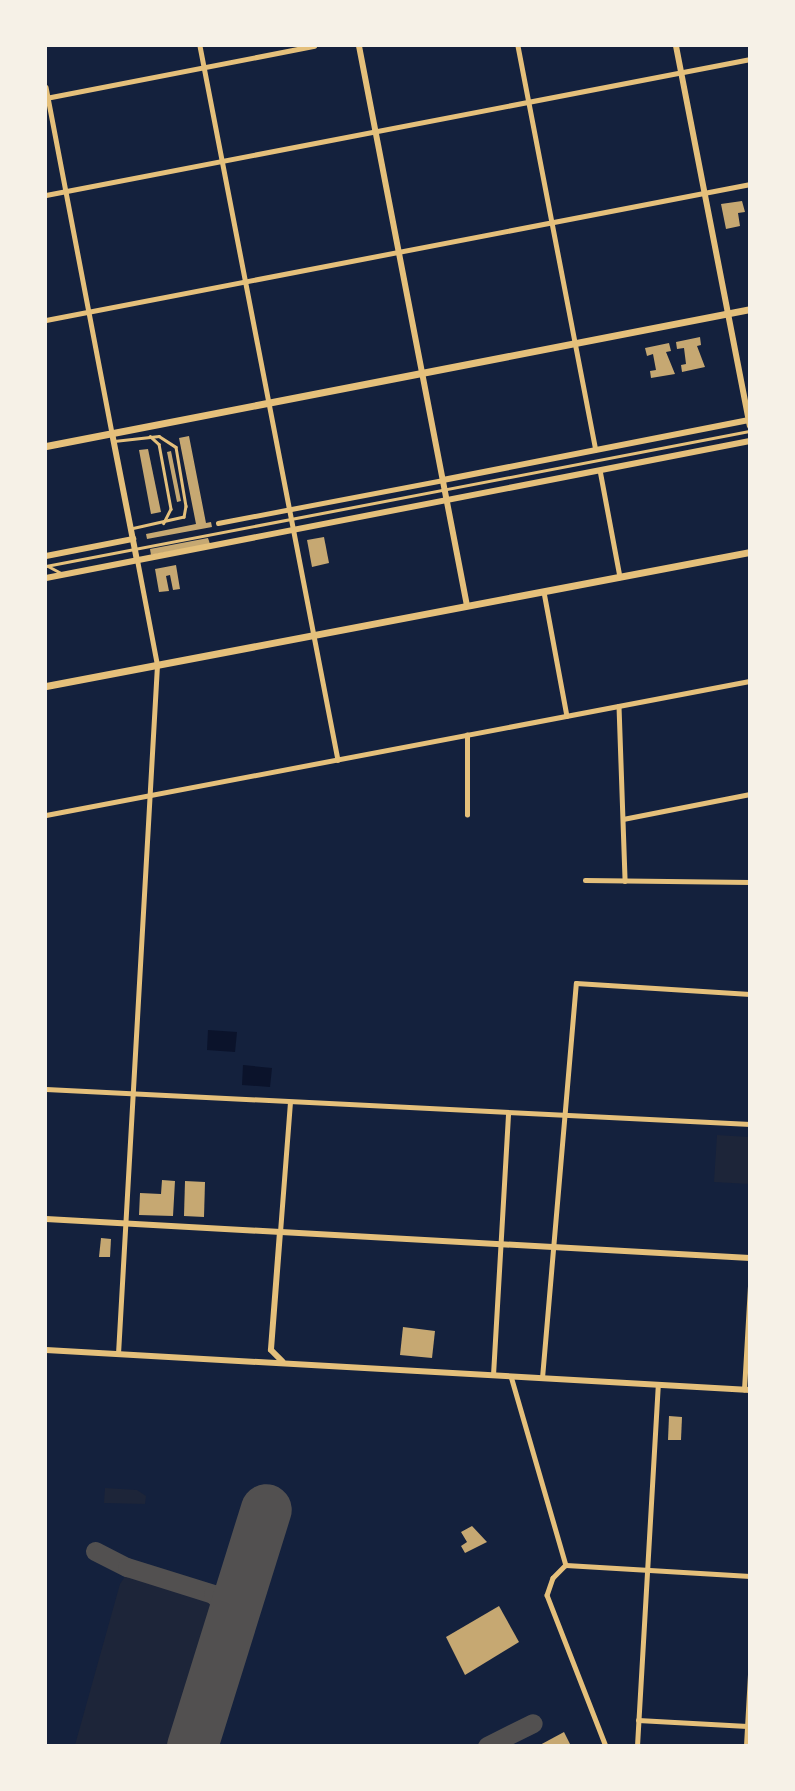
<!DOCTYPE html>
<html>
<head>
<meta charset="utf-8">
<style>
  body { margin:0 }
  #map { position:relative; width:795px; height:1791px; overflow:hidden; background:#14213d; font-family:Cabin,sans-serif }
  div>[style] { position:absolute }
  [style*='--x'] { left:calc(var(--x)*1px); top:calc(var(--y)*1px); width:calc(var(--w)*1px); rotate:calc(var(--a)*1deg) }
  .green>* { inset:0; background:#1d2539 }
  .water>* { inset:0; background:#0b132b }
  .taxiway>* { height:19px; margin:-9.5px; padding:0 9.5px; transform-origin:9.5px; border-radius:9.5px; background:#525050 }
  .runway>* { height:51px; margin:-25.5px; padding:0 25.5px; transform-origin:25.5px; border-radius:25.5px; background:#525050 }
  .building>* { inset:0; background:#c6a872 }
  .service>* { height:2.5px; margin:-1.25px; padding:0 1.25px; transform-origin:1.25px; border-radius:1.25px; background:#e5c07b }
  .minor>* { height:4.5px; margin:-2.25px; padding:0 2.25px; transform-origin:2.25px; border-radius:2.25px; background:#e5c07b }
  .tertiary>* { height:6px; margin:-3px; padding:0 3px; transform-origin:3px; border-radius:3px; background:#e5c07b }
  .secondary>* { height:6px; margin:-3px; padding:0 3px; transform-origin:3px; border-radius:3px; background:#e5c07b }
  .primary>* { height:7px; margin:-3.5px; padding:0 3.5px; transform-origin:3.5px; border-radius:3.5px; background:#e5c07b }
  span { translate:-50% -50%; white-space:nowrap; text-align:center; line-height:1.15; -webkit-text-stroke:7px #f6f1e7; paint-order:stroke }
  .frame { position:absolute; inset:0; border:47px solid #f6f1e7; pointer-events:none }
</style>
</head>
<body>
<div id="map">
  <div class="green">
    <i style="clip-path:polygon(717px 1135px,749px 1137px,749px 1184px,714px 1182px)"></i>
    <i style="clip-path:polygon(105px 1488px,137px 1490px,146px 1496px,145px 1504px,104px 1503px)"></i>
    <i style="clip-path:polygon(126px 1575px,213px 1598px,219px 1605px,177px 1745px,75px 1745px,120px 1584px)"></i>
  </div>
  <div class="water">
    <i style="clip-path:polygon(208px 1030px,237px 1032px,235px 1052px,207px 1050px)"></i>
    <i style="clip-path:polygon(243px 1065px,272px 1068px,270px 1087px,242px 1085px)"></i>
  </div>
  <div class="taxiway">
    <i style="--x:95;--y:1551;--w:36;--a:27"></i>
    <i style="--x:127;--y:1567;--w:90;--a:17.4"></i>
    <i style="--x:213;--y:1594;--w:18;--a:45"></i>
    <i style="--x:226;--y:1607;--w:14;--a:78"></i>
    <i style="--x:487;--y:1746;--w:51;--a:-26.6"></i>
  </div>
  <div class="runway">
    <i style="--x:192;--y:1746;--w:248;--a:-72.7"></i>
  </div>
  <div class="building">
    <i style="clip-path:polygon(742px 201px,745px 212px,738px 213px,740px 226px,726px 229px,721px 204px)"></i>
    <i style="clip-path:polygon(700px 337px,701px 345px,697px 346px,705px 367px,682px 372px,681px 365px,686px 364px,684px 348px,677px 349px,676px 342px)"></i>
    <i style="clip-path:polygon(669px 343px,671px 351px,666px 352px,675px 374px,651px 378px,650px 371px,656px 370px,653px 354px,647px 356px,645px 348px)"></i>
    <i style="clip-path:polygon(189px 436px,206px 523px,211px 522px,212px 527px,147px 539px,146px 534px,196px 524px,179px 438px)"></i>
    <i style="clip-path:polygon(148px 449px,161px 512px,151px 514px,139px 450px)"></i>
    <i style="clip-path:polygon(171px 451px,181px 501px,177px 502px,167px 452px)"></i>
    <i style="clip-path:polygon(324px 537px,329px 563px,312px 567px,307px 540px)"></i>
    <i style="clip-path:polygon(208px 538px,210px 544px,151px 555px,150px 549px)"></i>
    <i style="clip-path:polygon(176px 565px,180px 589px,173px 590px,170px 575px,166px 576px,169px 591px,159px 592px,155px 569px)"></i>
    <i style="clip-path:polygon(162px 1180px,175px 1181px,173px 1216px,139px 1215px,140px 1193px,161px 1194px)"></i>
    <i style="clip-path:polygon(185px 1181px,205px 1182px,204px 1217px,184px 1216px)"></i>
    <i style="clip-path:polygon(101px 1238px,111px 1239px,110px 1257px,99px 1257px)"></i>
    <i style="clip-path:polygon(403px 1327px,435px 1331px,432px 1358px,400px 1355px)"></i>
    <i style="clip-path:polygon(669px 1416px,682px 1417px,681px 1440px,668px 1440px)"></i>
    <i style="clip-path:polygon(472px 1526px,487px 1542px,465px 1553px,461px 1546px,467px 1542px,461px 1532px)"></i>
    <i style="clip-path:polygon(499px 1606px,519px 1642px,465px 1675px,446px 1637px)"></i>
    <i style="clip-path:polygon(564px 1732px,571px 1746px,538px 1746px)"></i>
  </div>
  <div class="service">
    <i style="--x:150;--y:436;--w:12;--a:42"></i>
    <i style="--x:159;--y:444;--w:66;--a:79.5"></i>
    <i style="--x:171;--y:509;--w:16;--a:117"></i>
    <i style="--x:114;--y:441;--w:45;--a:-6.3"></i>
    <i style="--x:159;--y:436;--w:20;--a:33"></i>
    <i style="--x:176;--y:447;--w:60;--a:80.4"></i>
    <i style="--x:186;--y:506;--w:11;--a:100"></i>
    <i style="--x:184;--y:517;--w:54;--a:167.2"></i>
    <i style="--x:46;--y:566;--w:717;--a:-10.86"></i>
    <i style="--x:48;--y:566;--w:15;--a:28"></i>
  </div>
  <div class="minor">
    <i style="--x:200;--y:46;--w:727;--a:79.06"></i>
    <i style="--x:518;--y:46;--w:411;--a:79.1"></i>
    <i style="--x:46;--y:87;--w:352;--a:79.2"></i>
    <i style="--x:46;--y:98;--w:273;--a:-11"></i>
    <i style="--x:46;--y:195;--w:717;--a:-10.93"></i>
    <i style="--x:46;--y:320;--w:717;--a:-10.93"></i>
    <i style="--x:600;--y:470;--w:109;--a:79.4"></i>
    <i style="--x:218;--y:523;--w:229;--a:-10.8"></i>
    <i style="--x:544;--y:592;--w:126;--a:79.5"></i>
    <i style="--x:619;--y:706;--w:175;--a:88"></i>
    <i style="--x:46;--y:815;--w:717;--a:-10.78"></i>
    <i style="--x:467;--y:815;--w:80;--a:-90"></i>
    <i style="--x:623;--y:819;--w:129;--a:-11.1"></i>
    <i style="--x:585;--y:880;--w:165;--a:0.7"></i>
    <i style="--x:46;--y:1089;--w:705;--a:2.85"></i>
    <i style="--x:280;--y:1232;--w:130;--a:-85.6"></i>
    <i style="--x:118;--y:1354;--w:690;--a:-86.76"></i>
    <i style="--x:157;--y:665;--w:107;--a:-100.8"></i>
    <i style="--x:493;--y:1375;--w:261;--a:-86.7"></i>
    <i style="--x:511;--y:1376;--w:197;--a:73.8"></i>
    <i style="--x:542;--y:1378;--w:396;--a:-85.1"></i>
    <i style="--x:576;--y:983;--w:174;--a:3.6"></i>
    <i style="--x:744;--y:1390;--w:105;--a:-86.7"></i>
    <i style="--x:566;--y:1565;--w:18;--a:135"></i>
    <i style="--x:553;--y:1578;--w:18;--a:109"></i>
    <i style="--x:547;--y:1595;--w:162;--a:68.7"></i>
    <i style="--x:566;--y:1565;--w:184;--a:3.4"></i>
    <i style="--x:638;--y:1720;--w:109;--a:3.2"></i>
    <i style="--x:637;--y:1746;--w:362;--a:-86.7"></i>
    <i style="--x:746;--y:1746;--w:71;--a:-86.8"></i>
  </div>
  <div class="tertiary">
    <i style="--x:676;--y:46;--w:387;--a:79"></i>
    <i style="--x:112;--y:433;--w:129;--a:78.9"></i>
    <i style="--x:443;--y:480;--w:313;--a:-11.1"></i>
    <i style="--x:46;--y:556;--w:89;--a:-11.1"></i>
    <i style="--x:46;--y:578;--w:717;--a:-11.01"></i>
  </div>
  <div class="secondary">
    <i style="--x:359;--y:46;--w:570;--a:79.08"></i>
    <i style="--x:46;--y:1219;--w:705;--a:3.17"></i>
    <i style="--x:280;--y:1232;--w:118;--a:94.4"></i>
    <i style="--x:271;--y:1350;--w:16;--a:45"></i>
    <i style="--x:46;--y:1350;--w:705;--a:3.25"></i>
  </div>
  <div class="primary">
    <i style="--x:46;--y:446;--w:717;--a:-11.01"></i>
    <i style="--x:46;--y:686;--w:717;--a:-10.78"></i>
  </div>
  <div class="frame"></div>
</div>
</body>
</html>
